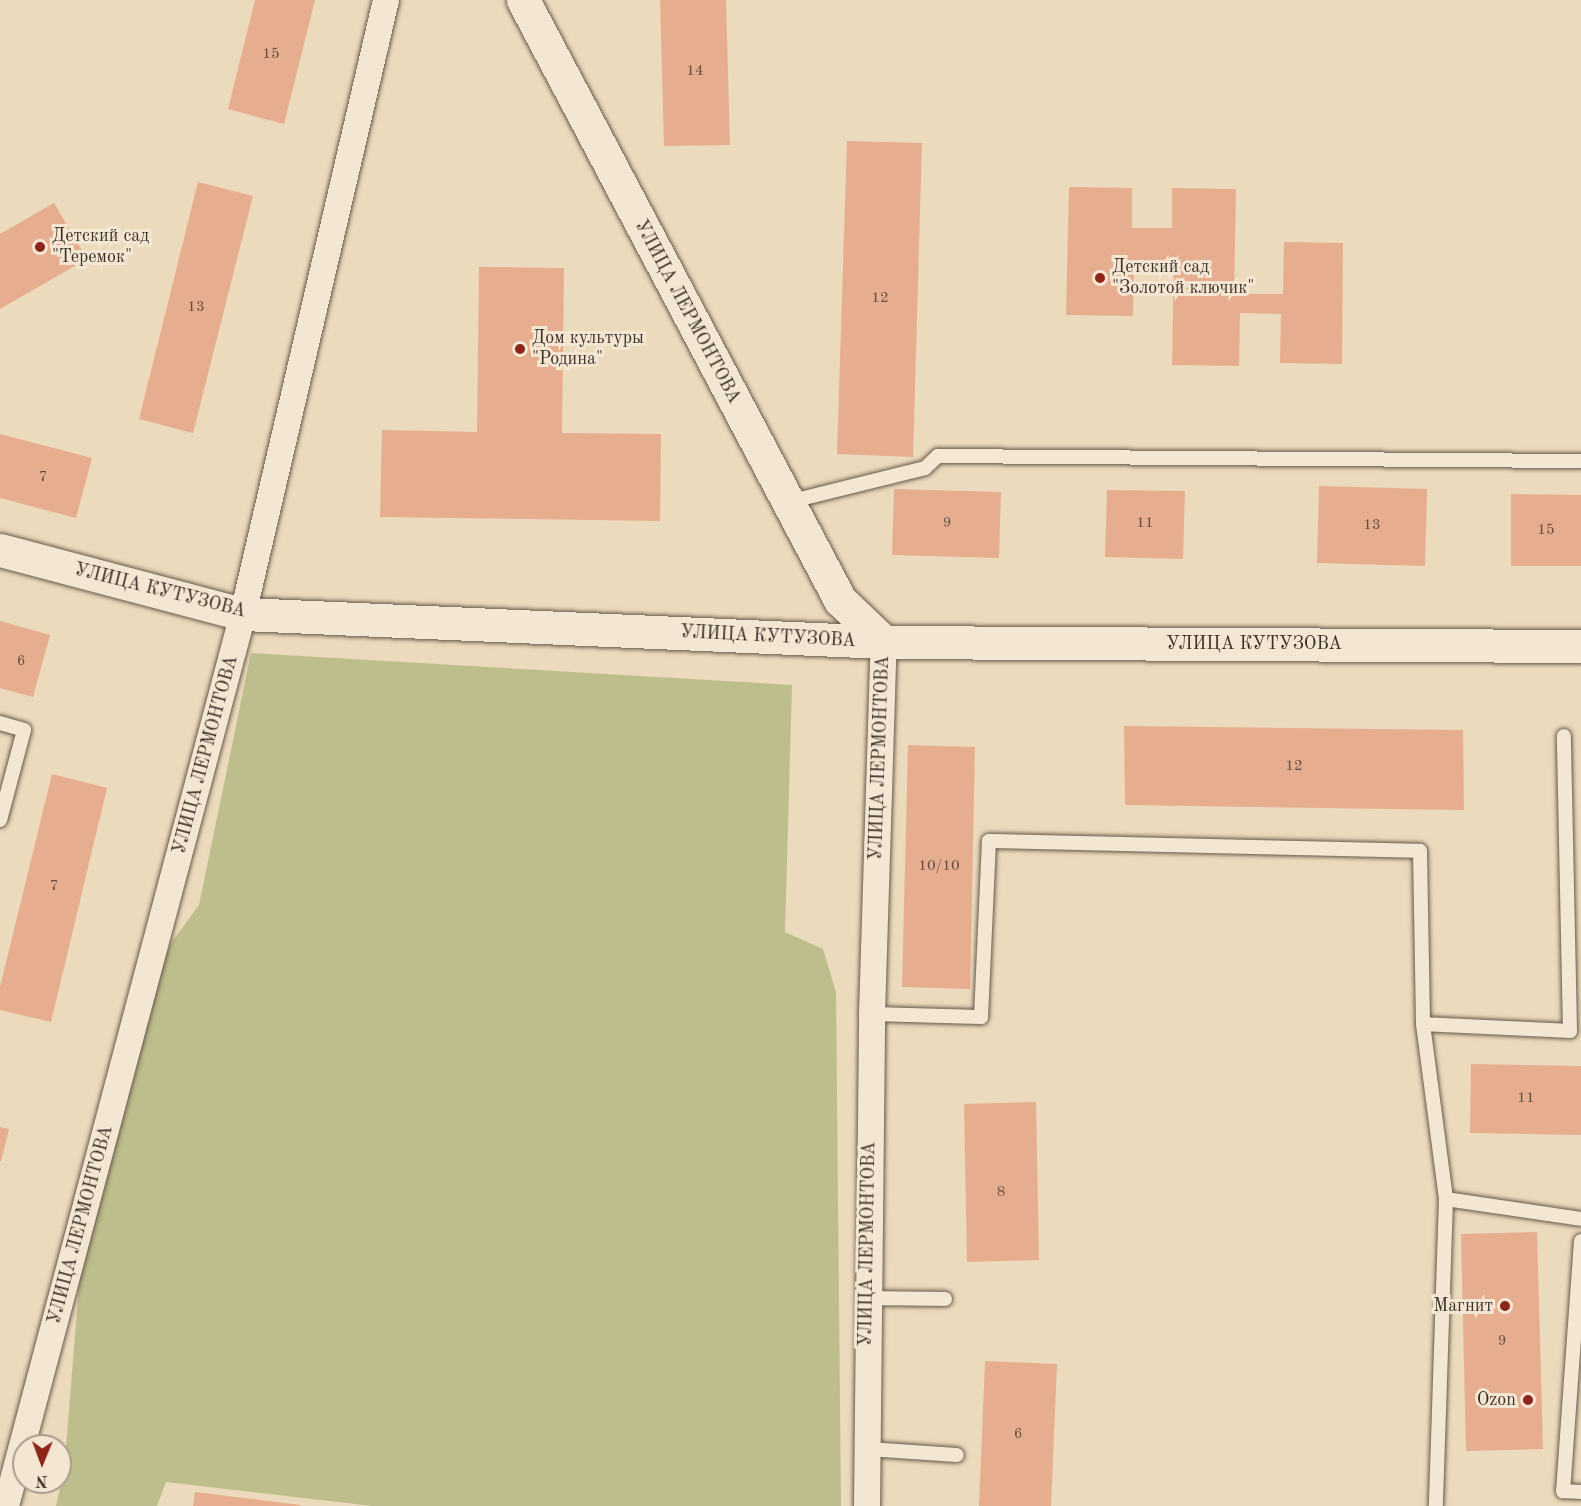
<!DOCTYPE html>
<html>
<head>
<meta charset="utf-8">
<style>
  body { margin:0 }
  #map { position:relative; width:1581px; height:1506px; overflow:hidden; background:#ecdabc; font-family:"Old Standard TT",serif }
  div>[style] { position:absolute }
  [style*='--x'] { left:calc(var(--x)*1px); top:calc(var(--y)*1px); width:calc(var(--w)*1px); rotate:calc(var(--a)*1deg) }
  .green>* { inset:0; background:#bebd8c }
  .building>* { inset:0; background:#e6ad8f }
  .roads { filter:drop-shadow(0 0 2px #675a4c) drop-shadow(0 0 2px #675a4c) }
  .lane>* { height:14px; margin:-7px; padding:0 7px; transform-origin:7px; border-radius:7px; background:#f3e7d3 }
  .street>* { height:26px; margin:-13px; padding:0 13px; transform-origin:13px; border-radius:13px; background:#f3e7d3 }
  .secondary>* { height:33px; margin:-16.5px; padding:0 16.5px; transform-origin:16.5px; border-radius:16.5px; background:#f3e7d3 }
  .dots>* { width:16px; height:16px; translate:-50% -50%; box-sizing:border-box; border:3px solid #f3e7d3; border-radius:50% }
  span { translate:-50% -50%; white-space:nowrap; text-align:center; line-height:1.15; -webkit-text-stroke:6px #f3e7d3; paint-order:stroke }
  .number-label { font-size:15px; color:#664e41 }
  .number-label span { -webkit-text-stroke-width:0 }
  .poi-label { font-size:18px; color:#3b2f27 }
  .left { translate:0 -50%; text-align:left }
  .right { translate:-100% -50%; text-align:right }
  .street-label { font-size:18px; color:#3b2f27 }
  .north { position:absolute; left:12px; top:1434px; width:60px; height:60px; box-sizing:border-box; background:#f3e7d3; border:2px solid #a99d8e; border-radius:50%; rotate:181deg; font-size:16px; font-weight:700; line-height:24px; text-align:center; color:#3b2f27 }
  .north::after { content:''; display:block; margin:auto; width:21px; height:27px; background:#8f2418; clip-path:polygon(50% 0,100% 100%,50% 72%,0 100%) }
</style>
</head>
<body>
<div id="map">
  <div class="green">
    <i style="clip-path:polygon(251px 653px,792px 685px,785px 932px,823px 949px,836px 992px,841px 1506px,372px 1506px,166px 1482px,157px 1506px,56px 1506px,64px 1471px,84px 1224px,134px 1031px,171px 943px,199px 905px)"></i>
  </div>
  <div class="building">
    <i style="clip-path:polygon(255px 0,315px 0,284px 124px,228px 109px)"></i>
    <i style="clip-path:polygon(660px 0,726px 0,730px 145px,664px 146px)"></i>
    <i style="clip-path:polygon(847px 141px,922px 143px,913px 457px,837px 454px)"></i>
    <i style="clip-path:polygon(198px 182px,253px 196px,193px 433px,139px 419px)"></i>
    <i style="clip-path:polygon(1069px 187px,1132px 188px,1132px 228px,1172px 228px,1172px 188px,1236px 189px,1234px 294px,1283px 294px,1284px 242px,1343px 243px,1342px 364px,1280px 363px,1281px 314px,1240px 313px,1239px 366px,1172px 365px,1174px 263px,1134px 262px,1133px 316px,1066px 315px)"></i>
    <i style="clip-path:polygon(54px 203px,87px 259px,0 309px,0 234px)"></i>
    <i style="clip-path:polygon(479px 267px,564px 268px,562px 433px,661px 434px,660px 521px,380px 517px,382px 430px,477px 432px)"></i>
    <i style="clip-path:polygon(0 434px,92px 458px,76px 518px,0 498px)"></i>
    <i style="clip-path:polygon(1319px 486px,1427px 489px,1425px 566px,1317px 563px)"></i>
    <i style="clip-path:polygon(894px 489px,1001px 492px,999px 558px,892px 555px)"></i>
    <i style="clip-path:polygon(1107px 490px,1185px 491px,1183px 559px,1105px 557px)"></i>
    <i style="clip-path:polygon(1511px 494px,1581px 495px,1581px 566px,1511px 566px)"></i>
    <i style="clip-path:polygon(0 621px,50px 635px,33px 697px,0 688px)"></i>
    <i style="clip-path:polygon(1124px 726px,1463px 730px,1464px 810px,1125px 805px)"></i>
    <i style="clip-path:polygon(908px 745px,975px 747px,970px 989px,902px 987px)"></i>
    <i style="clip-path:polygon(52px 774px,107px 788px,51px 1022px,0 1010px,0 987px)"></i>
    <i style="clip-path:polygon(1471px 1064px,1581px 1066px,1581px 1135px,1470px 1133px)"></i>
    <i style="clip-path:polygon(1036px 1102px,1039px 1260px,967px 1262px,964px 1104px)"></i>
    <i style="clip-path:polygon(0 1127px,9px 1129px,1px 1161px,0 1161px)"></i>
    <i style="clip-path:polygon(1537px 1232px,1543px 1449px,1466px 1451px,1461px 1234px)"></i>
    <i style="clip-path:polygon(985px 1361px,1057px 1364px,1051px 1506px,979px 1506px)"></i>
    <i style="clip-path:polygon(195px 1492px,300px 1505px,300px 1506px,193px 1506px)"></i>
  </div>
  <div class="roads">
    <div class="lane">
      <i style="--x:788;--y:502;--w:141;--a:-13.9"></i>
      <i style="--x:925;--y:468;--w:18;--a:-43"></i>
      <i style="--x:938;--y:456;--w:643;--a:0.45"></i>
      <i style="--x:0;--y:723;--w:25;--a:16"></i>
      <i style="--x:24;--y:730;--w:93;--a:104.9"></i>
      <i style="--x:872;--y:1014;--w:109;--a:1.6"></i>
      <i style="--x:981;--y:1017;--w:176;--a:-87.4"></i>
      <i style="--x:989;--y:841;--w:431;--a:1.3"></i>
      <i style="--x:1420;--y:851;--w:173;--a:89"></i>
      <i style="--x:1423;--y:1024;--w:177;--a:82.5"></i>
      <i style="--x:1446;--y:1199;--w:307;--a:91.9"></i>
      <i style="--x:1423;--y:1024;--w:147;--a:2.7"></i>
      <i style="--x:1570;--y:1031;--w:295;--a:-91.2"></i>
      <i style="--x:1446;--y:1199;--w:136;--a:8.4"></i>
      <i style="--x:1581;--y:1241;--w:251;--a:94.1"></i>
      <i style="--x:1563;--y:1491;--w:18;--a:3"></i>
      <i style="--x:866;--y:1298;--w:79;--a:0.7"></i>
      <i style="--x:868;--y:1449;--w:89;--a:3.9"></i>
    </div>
    <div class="street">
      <i style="--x:6;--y:1506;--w:923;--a:-75.12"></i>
      <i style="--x:243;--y:614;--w:630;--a:-76.89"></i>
      <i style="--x:867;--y:1506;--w:492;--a:-89.4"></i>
      <i style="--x:872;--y:1014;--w:372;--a:-88.2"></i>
    </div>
    <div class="secondary">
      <i style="--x:523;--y:0;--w:679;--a:62.15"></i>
      <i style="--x:840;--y:600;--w:61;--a:43.7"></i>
      <i style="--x:0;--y:550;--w:251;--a:14.8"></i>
      <i style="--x:243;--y:614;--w:642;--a:2.5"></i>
      <i style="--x:884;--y:642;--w:697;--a:0.33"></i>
    </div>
  </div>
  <div class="dots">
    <i style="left:40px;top:247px;background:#8f2418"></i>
    <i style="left:1100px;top:278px;background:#8f2418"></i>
    <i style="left:520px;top:349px;background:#8f2418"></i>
    <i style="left:1505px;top:1306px;background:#8f2418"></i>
    <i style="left:1528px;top:1400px;background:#8f2418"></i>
  </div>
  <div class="number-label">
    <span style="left:271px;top:55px">15</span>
    <span style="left:695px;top:72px">14</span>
    <span style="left:880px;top:299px">12</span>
    <span style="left:196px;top:308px">13</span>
    <span style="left:43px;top:478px">7</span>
    <span style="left:947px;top:524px">9</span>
    <span style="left:1145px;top:524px">11</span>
    <span style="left:1372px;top:526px">13</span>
    <span style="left:1546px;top:531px">15</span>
    <span style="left:21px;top:662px">6</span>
    <span style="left:1294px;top:767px">12</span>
    <span style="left:939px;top:867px">10/10</span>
    <span style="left:54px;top:887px">7</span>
    <span style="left:1526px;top:1099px">11</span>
    <span style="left:1001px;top:1193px">8</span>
    <span style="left:1502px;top:1342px">9</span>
    <span style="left:1018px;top:1435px">6</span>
  </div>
  <div class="poi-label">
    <span class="left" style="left:52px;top:247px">Детский сад<br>"Теремок"</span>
    <span class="left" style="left:1112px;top:278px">Детский сад<br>"Золотой ключик"</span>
    <span class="left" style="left:532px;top:349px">Дом культуры<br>"Родина"</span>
    <span class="right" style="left:1493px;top:1306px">Магнит</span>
    <span class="right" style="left:1516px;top:1400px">Ozon</span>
  </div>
  <div class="street-label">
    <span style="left:687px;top:312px;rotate:62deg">УЛИЦА ЛЕРМОНТОВА</span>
    <span style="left:160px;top:591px;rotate:14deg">УЛИЦА КУТУЗОВА</span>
    <span style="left:768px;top:637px;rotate:3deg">УЛИЦА КУТУЗОВА</span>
    <span style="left:1254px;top:644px">УЛИЦА КУТУЗОВА</span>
    <span style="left:206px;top:755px;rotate:-75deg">УЛИЦА ЛЕРМОНТОВА</span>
    <span style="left:880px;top:758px;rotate:-88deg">УЛИЦА ЛЕРМОНТОВА</span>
    <span style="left:81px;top:1225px;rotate:-75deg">УЛИЦА ЛЕРМОНТОВА</span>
    <span style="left:868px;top:1244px;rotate:-89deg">УЛИЦА ЛЕРМОНТОВА</span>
  </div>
  <div class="north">N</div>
</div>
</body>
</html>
